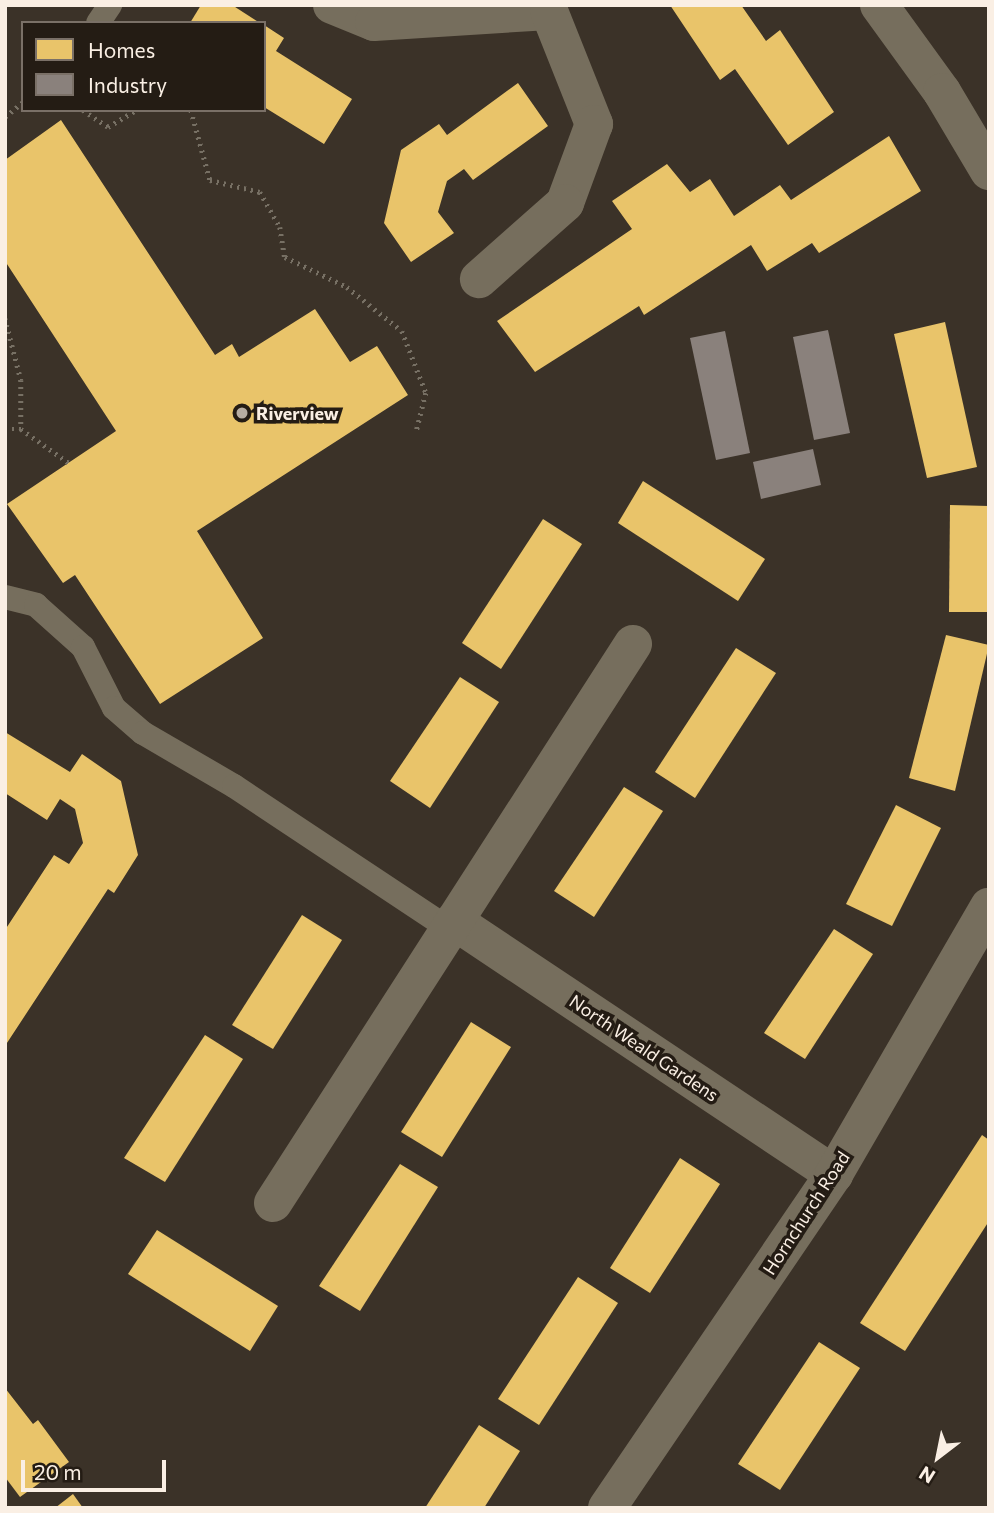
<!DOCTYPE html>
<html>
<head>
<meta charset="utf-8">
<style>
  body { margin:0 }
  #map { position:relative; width:994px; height:1513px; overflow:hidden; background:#3b3228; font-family:Commissioner,sans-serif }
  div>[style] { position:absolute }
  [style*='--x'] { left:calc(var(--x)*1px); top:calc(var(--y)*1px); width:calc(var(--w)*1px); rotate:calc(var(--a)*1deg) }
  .homes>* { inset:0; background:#e9c46a }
  .industry>* { inset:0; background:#8a817c }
  .path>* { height:4.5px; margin-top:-2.25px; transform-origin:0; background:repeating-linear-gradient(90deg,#777064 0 2px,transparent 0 7px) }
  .lane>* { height:24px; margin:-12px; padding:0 12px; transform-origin:12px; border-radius:12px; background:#766e5d }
  .street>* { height:38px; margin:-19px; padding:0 19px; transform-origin:19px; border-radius:19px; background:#766e5d }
  .dots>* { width:19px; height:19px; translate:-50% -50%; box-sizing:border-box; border:4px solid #241c14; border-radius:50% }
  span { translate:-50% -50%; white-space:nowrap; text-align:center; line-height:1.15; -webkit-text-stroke:7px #241c14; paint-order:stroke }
  .poi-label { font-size:18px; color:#faefe4; font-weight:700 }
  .left { translate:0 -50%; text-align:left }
  .street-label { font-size:18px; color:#faefe4 }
  .frame { position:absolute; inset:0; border:7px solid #faefe4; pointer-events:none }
  .legend { position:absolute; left:21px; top:21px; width:245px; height:91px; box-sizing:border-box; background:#241c14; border:2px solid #7a7067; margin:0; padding:9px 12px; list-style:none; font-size:21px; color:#faefe4 }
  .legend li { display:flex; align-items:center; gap:14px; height:35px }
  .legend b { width:35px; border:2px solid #7a7067 }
  .north { position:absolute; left:903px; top:1422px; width:70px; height:70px; -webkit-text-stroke:5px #241c14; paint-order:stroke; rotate:212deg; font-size:19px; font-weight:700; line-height:28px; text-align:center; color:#faefe4 }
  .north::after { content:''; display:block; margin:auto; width:24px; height:32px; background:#faefe4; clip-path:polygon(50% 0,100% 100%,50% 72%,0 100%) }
  .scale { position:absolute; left:21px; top:1460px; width:145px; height:32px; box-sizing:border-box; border:4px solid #faefe4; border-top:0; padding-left:9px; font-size:21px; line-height:24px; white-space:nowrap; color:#faefe4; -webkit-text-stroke:5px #241c14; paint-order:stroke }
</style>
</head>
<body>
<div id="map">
  <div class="homes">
    <i style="clip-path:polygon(201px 5px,232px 5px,260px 23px,190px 23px)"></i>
    <i style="clip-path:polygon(670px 5px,741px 5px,766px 41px,780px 30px,834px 112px,788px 145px,735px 69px,720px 80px)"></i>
    <i style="clip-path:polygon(264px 25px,284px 38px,276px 51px,352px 99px,324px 144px,264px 107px)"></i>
    <i style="clip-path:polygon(518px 83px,548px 126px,473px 180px,464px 169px,447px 181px,438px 212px,454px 233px,411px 262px,384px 223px,401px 150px,439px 124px,447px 135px)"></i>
    <i style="clip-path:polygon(61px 120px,215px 355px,232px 344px,239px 357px,315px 309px,350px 362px,377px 346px,408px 395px,197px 531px,263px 638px,160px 704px,75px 575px,63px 583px,7px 504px,116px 431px,5px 261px,5px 160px)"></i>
    <i style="clip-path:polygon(889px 136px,921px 191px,819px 253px,812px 243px,767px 271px,751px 245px,644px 315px,639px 306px,535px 372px,497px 321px,632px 229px,612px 201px,667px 164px,690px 192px,710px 179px,734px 216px,780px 185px,791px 200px)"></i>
    <i style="clip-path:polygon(945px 322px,977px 467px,927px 478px,894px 334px)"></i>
    <i style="clip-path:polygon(643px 481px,765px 559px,738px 601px,618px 523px)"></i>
    <i style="clip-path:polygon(950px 505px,989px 506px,989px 612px,949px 612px)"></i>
    <i style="clip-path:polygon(543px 519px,582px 544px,501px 669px,462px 643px)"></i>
    <i style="clip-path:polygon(946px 635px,989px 645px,955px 791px,909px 778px)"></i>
    <i style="clip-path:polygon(736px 648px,776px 673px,695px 798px,655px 772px)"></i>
    <i style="clip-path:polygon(460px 677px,499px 702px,430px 808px,390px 781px)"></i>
    <i style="clip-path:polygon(5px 732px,70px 772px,82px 754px,121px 781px,138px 855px,114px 893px,108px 889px,5px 1046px,5px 930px,54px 855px,69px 864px,83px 843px,75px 809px,60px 799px,47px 820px,5px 793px)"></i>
    <i style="clip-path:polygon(624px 787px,663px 811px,594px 917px,554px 891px)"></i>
    <i style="clip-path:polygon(896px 805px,941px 828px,892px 926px,846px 904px)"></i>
    <i style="clip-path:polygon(302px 915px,342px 940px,273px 1049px,232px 1025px)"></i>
    <i style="clip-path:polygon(834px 929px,873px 954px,805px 1059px,764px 1033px)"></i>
    <i style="clip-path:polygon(471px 1022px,511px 1047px,442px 1157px,401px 1132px)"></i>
    <i style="clip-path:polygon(205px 1035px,243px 1059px,165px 1182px,124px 1158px)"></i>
    <i style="clip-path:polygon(982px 1135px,989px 1140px,989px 1221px,905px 1351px,860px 1323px)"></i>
    <i style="clip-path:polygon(680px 1158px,720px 1184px,650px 1293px,610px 1268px)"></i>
    <i style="clip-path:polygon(400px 1164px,438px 1187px,360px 1311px,319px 1286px)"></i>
    <i style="clip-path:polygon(157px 1230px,278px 1306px,250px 1351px,128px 1274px)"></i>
    <i style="clip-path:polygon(578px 1277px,618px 1303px,539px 1425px,498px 1399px)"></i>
    <i style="clip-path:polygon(819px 1342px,860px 1368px,780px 1490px,738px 1464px)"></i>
    <i style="clip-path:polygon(5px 1388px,33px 1424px,38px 1420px,69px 1462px,20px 1497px,5px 1477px)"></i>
    <i style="clip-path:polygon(479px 1425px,520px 1451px,484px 1508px,425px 1508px)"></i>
    <i style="clip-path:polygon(73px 1494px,83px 1508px,55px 1508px)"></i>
  </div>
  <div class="industry">
    <i style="clip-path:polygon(828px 330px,850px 433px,814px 440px,793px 337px)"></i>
    <i style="clip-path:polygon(725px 331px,750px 453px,716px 460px,690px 338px)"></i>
    <i style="clip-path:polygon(813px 449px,821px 485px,761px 499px,753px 462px)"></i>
  </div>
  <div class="path">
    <i style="--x:83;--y:110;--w:30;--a:34"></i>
    <i style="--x:108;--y:127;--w:33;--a:-31"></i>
    <i style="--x:191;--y:110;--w:73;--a:74.8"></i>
    <i style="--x:210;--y:180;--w:51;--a:13.5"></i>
    <i style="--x:260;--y:192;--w:40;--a:60.3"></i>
    <i style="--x:280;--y:227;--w:30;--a:81"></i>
    <i style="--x:285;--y:257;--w:69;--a:25.8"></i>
    <i style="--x:347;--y:287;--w:70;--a:38.7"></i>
    <i style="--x:402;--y:331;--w:66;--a:68.8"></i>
    <i style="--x:426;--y:393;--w:38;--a:104"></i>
    <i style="--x:5;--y:117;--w:23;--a:-40"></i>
    <i style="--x:5;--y:318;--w:64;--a:75.5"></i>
    <i style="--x:21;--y:380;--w:49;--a:90"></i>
    <i style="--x:21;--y:429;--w:59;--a:35.3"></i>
    <i style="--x:5;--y:429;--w:16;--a:0"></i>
  </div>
  <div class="lane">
    <i style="--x:98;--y:23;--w:22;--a:-56"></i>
    <i style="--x:5;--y:597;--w:32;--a:14"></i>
    <i style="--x:36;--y:605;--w:63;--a:41.8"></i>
    <i style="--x:83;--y:647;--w:68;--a:63.1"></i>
    <i style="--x:114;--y:708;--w:38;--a:41"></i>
    <i style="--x:143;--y:733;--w:105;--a:30.2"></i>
    <i style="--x:234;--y:786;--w:258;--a:33.6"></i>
  </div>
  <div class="street">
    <i style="--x:332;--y:5;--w:45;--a:22"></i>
    <i style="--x:374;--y:22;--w:175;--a:-3.6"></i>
    <i style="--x:549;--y:11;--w:122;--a:68.3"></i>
    <i style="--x:594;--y:124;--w:84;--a:110.2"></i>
    <i style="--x:565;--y:203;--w:115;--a:138.5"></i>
    <i style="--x:879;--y:5;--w:107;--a:54.1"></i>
    <i style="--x:942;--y:92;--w:92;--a:59.3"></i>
    <i style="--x:454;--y:921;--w:457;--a:33.7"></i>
    <i style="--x:273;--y:1203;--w:665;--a:-57.22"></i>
    <i style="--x:607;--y:1508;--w:404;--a:-55.8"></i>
    <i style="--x:834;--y:1174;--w:309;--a:-59.9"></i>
  </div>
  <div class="dots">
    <i style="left:242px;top:413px;background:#b7ada2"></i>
  </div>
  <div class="poi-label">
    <span class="left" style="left:256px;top:413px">Riverview</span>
  </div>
  <div class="street-label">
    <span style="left:644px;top:1048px;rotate:34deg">North Weald Gardens</span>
    <span style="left:806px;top:1213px;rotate:-57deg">Hornchurch Road</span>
  </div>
  <div class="frame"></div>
  <ul class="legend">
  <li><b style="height:19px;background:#e9c46a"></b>Homes</li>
  <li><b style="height:19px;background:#8a817c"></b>Industry</li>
  </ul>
  <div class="north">N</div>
  <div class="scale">20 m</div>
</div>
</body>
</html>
